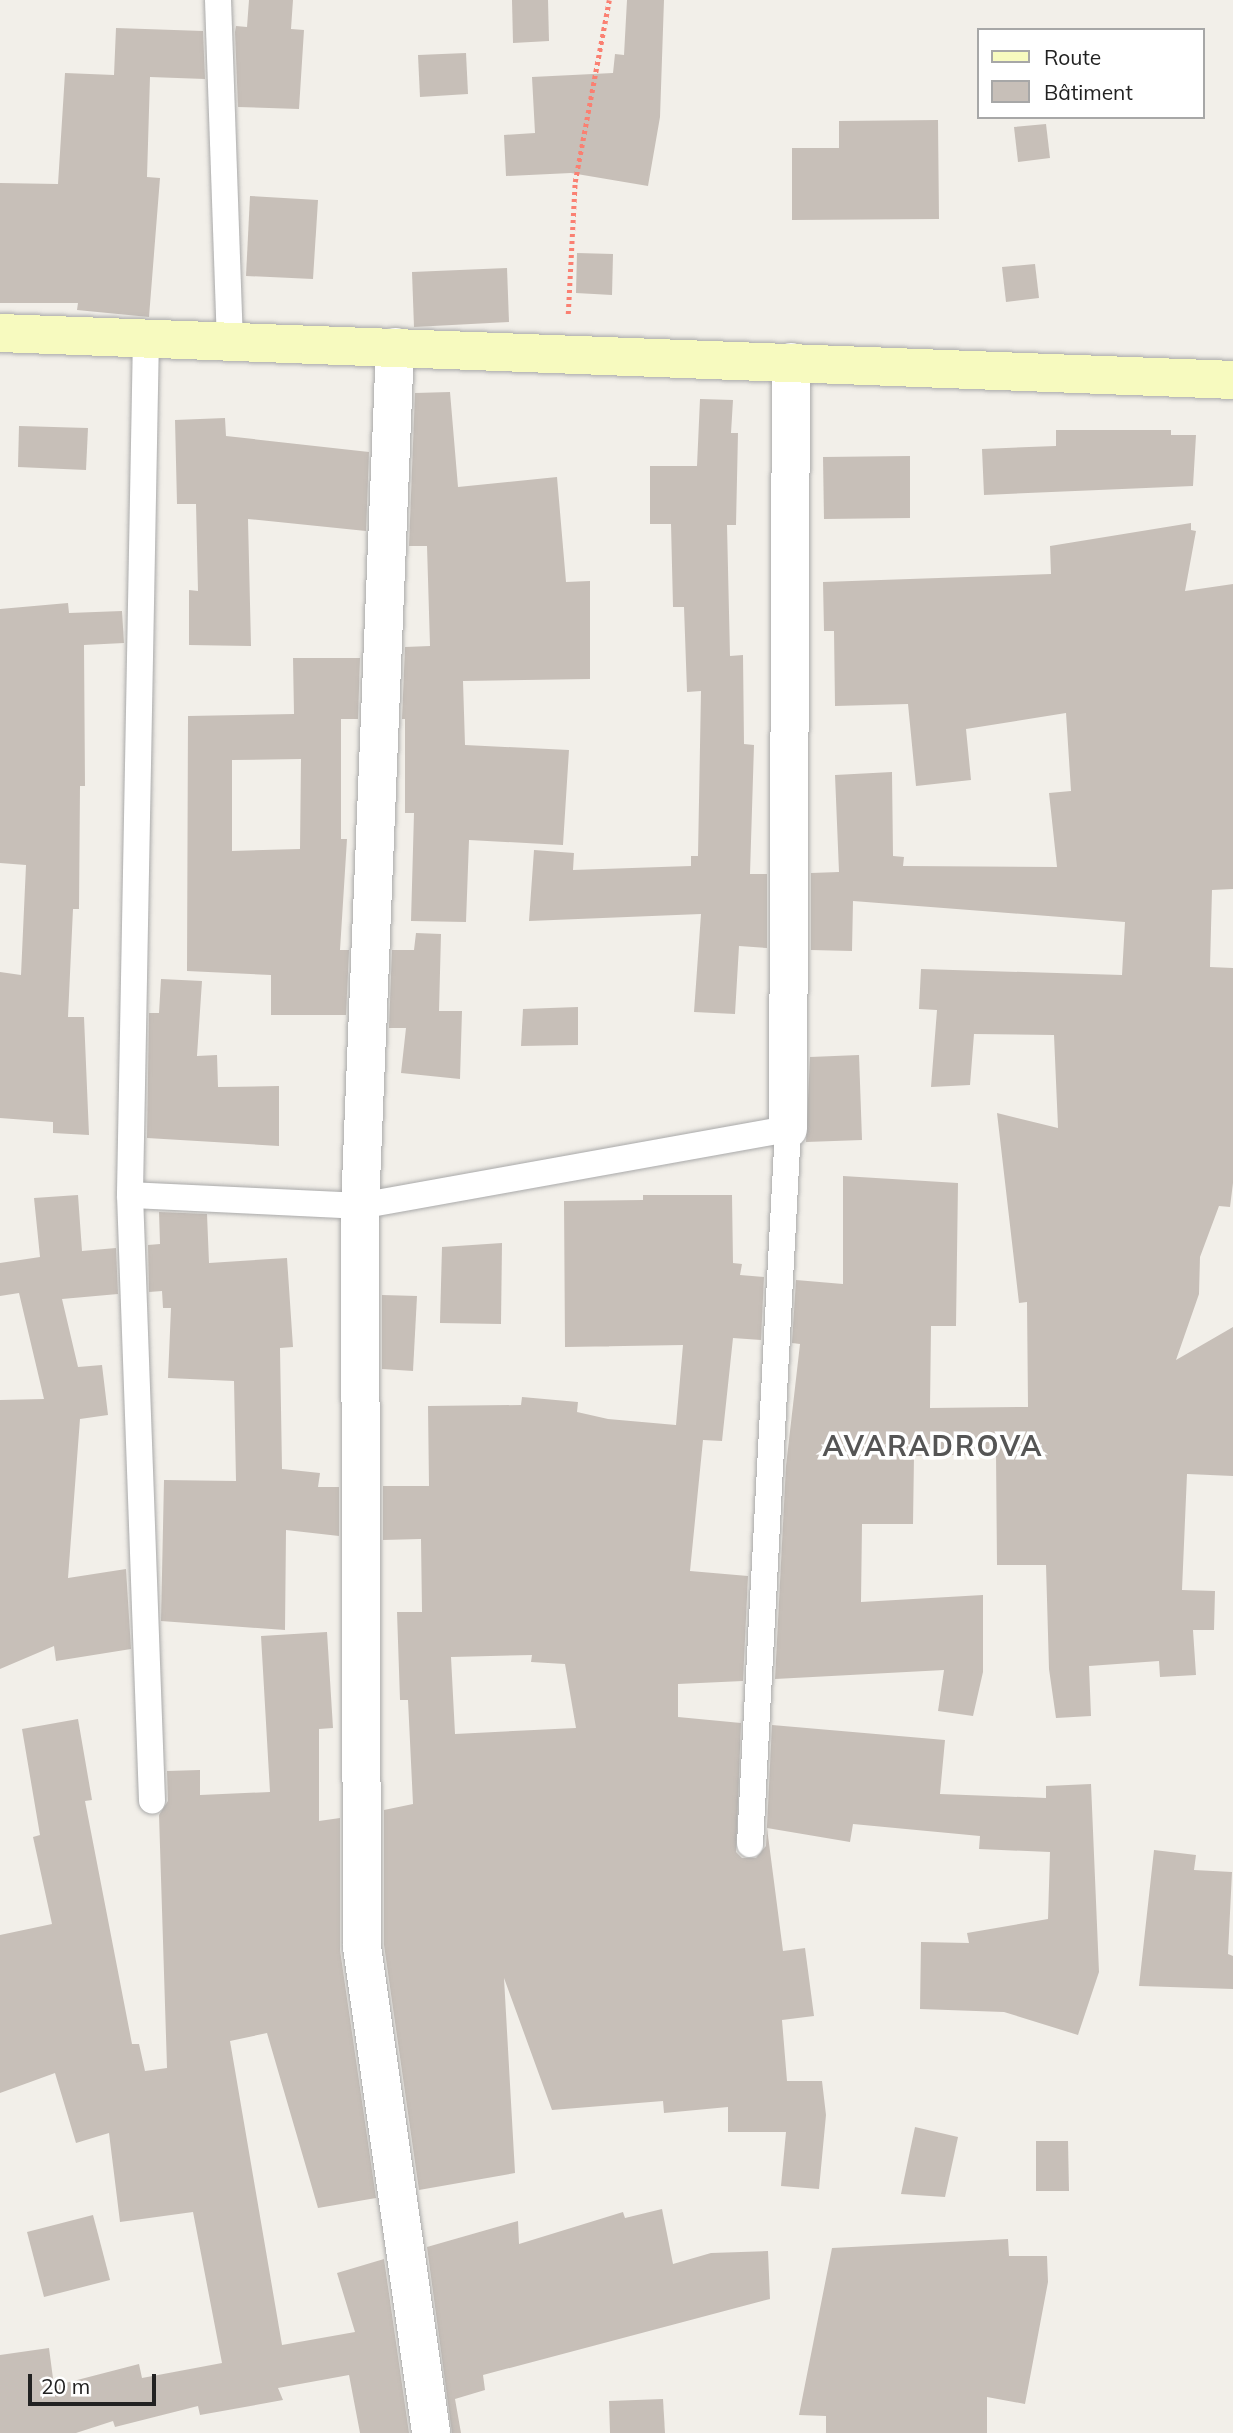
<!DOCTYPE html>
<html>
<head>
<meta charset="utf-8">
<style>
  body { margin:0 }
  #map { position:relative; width:1233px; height:2433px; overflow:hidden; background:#f2efe9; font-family:Mulish,sans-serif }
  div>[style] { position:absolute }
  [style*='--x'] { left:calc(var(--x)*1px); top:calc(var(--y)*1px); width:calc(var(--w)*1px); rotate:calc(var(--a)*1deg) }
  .building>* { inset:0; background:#c7bfb8 }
  .path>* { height:4.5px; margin-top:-2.25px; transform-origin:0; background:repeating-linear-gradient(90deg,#fa8072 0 3.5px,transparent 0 7px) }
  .roads { filter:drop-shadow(0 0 2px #a9a9a9) drop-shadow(0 0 2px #a9a9a9) }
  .lane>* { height:26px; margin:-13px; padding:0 13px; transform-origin:13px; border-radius:13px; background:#fff }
  .street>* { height:38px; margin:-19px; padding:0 19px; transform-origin:19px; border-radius:19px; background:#fff }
  .secondary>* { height:38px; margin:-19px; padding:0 19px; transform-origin:19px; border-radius:19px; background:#f7fabf }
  span { translate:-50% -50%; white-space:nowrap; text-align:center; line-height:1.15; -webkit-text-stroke:7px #fff; paint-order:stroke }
  .district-label { font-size:28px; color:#555; font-weight:700; letter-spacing:2px }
  .legend { position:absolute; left:977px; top:28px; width:228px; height:91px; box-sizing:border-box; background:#fff; border:2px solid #a7a7a7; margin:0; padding:9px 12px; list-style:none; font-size:21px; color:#222 }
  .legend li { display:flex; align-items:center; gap:14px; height:35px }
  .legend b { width:35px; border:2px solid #a7a7a7 }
  .scale { position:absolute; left:28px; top:2374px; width:128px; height:32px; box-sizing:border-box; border:4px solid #222; border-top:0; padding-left:9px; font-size:21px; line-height:24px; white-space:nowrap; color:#222; -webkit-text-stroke:5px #fff; paint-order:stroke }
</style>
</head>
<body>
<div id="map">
  <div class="building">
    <i style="clip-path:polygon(249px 0,293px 0,291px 29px,304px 30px,299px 109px,238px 107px,235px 32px,236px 26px,247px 27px)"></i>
    <i style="clip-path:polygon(512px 0,548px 0,549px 41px,513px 43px)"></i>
    <i style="clip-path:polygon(627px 0,664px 0,660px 117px,648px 186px,571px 173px,506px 176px,504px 135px,535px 133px,532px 77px,613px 73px,615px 54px,624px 55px)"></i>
    <i style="clip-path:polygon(116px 28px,203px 31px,205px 79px,150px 77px,147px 177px,160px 178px,149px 317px,77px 310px,78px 303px,0 303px,0 183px,58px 184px,65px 73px,114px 75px)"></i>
    <i style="clip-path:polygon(466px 53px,468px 94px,420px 97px,418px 55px)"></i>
    <i style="clip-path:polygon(938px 120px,939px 219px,792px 220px,792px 148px,839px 148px,839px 121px)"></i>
    <i style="clip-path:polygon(1046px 124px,1050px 158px,1018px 162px,1014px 127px)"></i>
    <i style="clip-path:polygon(250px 196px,318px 200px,313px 279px,246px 276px)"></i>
    <i style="clip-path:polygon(577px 253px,613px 254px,612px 295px,576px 293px)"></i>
    <i style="clip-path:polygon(1035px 264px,1039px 298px,1006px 302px,1002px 267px)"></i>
    <i style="clip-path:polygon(507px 268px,509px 322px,414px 327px,412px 272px)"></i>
    <i style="clip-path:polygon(450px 392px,458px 487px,557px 477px,566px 582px,590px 581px,590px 679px,463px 681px,465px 745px,569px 750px,563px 845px,469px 840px,466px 922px,411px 921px,414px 813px,405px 813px,405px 719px,402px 719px,405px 647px,430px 646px,427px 546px,409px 546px,415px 393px)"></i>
    <i style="clip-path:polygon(700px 399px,733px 400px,731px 433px,738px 433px,736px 525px,727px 525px,730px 656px,743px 655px,744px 744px,754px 745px,750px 874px,767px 874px,767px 948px,739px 946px,735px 1014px,694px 1012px,701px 914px,529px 921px,534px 850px,574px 853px,573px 870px,691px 866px,691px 856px,698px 856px,701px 691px,687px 692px,684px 607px,673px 607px,671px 524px,650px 524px,650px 466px,697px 466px)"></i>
    <i style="clip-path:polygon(225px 418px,226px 436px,369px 452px,366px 531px,248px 519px,251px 646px,189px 645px,189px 590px,198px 591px,196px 504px,177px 504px,175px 420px)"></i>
    <i style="clip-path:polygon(19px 426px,88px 428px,86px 470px,18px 467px)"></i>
    <i style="clip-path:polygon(1056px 430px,1171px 430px,1171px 435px,1196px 435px,1193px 486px,984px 495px,982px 449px,1056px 446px)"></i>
    <i style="clip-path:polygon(910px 456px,910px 518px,824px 519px,823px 457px)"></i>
    <i style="clip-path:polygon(1191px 523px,1191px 530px,1196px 531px,1185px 591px,1233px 584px,1233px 889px,1212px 890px,1210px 967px,1233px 968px,1233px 1183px,1230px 1207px,1219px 1206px,1200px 1257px,1199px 1294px,1176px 1360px,1233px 1327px,1233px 1476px,1187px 1474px,1182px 1590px,1215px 1591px,1214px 1630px,1193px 1630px,1196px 1675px,1160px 1677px,1159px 1661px,1089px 1666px,1091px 1716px,1056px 1718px,1049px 1669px,1046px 1565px,997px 1565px,996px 1454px,914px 1456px,913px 1524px,862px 1524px,861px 1602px,983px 1595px,983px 1672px,973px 1716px,938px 1711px,944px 1670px,775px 1679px,786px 1466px,800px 1344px,792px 1343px,796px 1280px,843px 1284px,843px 1176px,958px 1183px,956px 1326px,931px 1326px,930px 1408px,1028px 1407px,1027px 1302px,1019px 1303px,997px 1113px,1058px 1128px,1054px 1035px,974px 1034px,970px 1085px,931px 1087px,937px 1010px,919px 1009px,921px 969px,1122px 975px,1125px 922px,853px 901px,852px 951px,811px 950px,811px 873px,839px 872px,835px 775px,892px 772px,893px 856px,904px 857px,903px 866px,1057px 867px,1049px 793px,1071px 791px,1066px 713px,966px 729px,971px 780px,916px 786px,908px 704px,835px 706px,834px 631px,824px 631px,823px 582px,1051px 574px,1050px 546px)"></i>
    <i style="clip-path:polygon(68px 603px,69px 613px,122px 611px,124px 643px,84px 645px,85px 786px,80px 786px,79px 909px,73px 909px,68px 1017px,84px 1017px,89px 1135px,53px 1133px,53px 1122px,0 1118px,0 972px,21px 975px,26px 865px,0 863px,0 609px)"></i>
    <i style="clip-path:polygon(evenodd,293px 658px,360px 658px,358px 719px,341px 719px,341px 839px,347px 839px,340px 950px,349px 950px,346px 1015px,271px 1015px,271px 975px,187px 971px,188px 716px,294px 714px,293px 658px,301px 759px,300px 849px,232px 851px,232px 760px,301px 759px)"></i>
    <i style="clip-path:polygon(416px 933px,441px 934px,439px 1011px,462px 1011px,460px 1079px,401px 1073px,406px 1028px,389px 1028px,392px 950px,414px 950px)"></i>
    <i style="clip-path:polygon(161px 979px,202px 981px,197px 1056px,217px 1055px,218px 1087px,279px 1086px,279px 1146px,147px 1138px,149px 1013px,159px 1013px)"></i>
    <i style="clip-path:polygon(578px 1007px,578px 1045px,521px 1046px,523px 1009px)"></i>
    <i style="clip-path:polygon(859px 1055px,862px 1140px,806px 1142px,810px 1057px)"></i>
    <i style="clip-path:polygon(78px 1195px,82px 1251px,116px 1248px,118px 1294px,62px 1299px,78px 1367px,102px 1365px,108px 1415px,80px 1419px,68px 1578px,126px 1569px,131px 1649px,56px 1661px,54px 1646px,0 1669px,0 1400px,44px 1399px,19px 1293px,0 1296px,0 1263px,40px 1257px,34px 1198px)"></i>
    <i style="clip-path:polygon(evenodd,643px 1195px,732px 1195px,733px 1263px,742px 1264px,740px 1275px,764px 1277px,761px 1340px,733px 1338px,722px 1441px,703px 1440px,690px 1571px,748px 1576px,743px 1681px,678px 1684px,678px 1717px,741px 1723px,736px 1852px,742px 1858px,756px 1858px,766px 1846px,772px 1725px,945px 1740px,940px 1794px,1046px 1798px,1046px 1786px,1091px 1784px,1099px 1972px,1078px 2035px,1004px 2012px,920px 2009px,921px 1942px,969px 1943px,967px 1933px,1048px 1919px,1050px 1852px,979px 1849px,980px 1836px,853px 1824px,850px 1842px,767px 1828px,783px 1951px,805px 1948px,814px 2016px,782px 2020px,787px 2081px,822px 2081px,826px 2115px,819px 2189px,781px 2186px,786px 2132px,728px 2132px,728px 2107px,664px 2113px,663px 2101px,552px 2110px,504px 1978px,515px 2173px,419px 2190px,384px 1945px,384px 1810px,413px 1804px,408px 1700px,400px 1700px,397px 1612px,422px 1612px,421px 1539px,383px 1540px,383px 1486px,429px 1486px,428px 1406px,521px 1405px,522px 1397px,578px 1402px,577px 1412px,608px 1419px,676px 1425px,683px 1345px,565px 1347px,564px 1201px,643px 1200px,643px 1195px,532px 1655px,531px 1662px,565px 1664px,576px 1728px,455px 1734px,451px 1657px,532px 1655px)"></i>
    <i style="clip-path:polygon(159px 1212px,207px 1214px,209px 1263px,287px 1258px,293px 1347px,280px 1348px,282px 1469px,320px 1473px,318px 1487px,339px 1487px,339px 1536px,286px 1530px,285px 1630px,161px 1621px,164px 1480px,236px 1481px,234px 1381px,168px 1378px,171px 1308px,163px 1308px,162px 1291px,149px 1292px,148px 1245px,160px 1244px)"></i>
    <i style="clip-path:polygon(502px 1243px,501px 1324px,440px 1323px,442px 1247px)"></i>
    <i style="clip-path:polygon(382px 1295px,417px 1296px,413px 1371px,382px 1369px)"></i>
    <i style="clip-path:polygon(327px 1632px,333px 1728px,319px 1729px,319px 1821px,340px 1818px,340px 1950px,376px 2198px,318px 2208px,267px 2033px,230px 2041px,282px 2345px,355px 2332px,337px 2273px,384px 2259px,409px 2433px,360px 2433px,349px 2375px,278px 2388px,283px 2400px,200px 2415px,198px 2406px,115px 2427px,113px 2421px,76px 2433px,0 2433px,0 2355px,49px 2348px,54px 2386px,139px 2364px,142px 2378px,222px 2363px,193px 2212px,120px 2222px,109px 2133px,76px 2143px,55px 2073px,0 2093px,0 1935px,52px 1924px,33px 1837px,40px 1835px,22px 1729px,78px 1719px,92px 1800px,85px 1801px,132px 2044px,139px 2044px,145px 2071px,167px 2068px,159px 1815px,168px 1801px,167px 1771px,200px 1770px,200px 1795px,270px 1792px,261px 1636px)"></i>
    <i style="clip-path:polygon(1154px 1850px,1196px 1855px,1194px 1870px,1232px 1872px,1228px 1954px,1233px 1956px,1233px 1989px,1139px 1986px)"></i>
    <i style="clip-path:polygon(915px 2127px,958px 2137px,945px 2197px,901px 2194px)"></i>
    <i style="clip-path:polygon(1036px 2141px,1068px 2141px,1069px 2191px,1036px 2191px)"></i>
    <i style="clip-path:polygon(662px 2209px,673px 2264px,711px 2253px,768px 2251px,770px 2299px,483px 2375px,485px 2390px,455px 2399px,461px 2433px,452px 2433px,427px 2247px,518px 2221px,519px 2244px,623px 2212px,625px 2218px)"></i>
    <i style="clip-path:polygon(93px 2215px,110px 2280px,44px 2297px,27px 2232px)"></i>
    <i style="clip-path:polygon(1008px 2239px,1009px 2256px,1047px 2256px,1048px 2282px,1025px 2404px,987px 2397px,987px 2433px,826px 2433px,826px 2416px,799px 2415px,832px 2248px)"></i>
    <i style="clip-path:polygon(663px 2399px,665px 2433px,610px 2433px,609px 2401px)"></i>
  </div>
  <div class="path">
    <i style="--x:568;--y:314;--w:132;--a:-87"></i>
    <i style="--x:575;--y:182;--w:185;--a:-79.4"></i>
  </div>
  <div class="roads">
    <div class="lane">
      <i style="--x:218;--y:0;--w:339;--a:88"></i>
      <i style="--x:146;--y:336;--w:859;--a:91.07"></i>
      <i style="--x:130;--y:1195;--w:606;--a:87.92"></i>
      <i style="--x:130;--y:1195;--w:230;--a:2.7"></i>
      <i style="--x:360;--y:1206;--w:435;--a:-10.2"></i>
      <i style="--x:788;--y:1129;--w:716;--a:93.04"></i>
    </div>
    <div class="street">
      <i style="--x:395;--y:347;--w:860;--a:92.33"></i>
      <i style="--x:360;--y:1206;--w:741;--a:89.85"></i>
      <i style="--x:362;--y:1947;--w:491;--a:81.9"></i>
      <i style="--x:788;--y:1129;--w:767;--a:-89.78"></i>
    </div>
    <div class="secondary">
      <i style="--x:0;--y:333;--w:1234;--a:2.18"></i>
    </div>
  </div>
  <div class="district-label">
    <span style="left:933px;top:1446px">AVARADROVA</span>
  </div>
  <ul class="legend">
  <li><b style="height:9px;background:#f7fabf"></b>Route</li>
  <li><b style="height:19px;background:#c7bfb8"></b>Bâtiment</li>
  </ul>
  <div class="scale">20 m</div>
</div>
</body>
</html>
